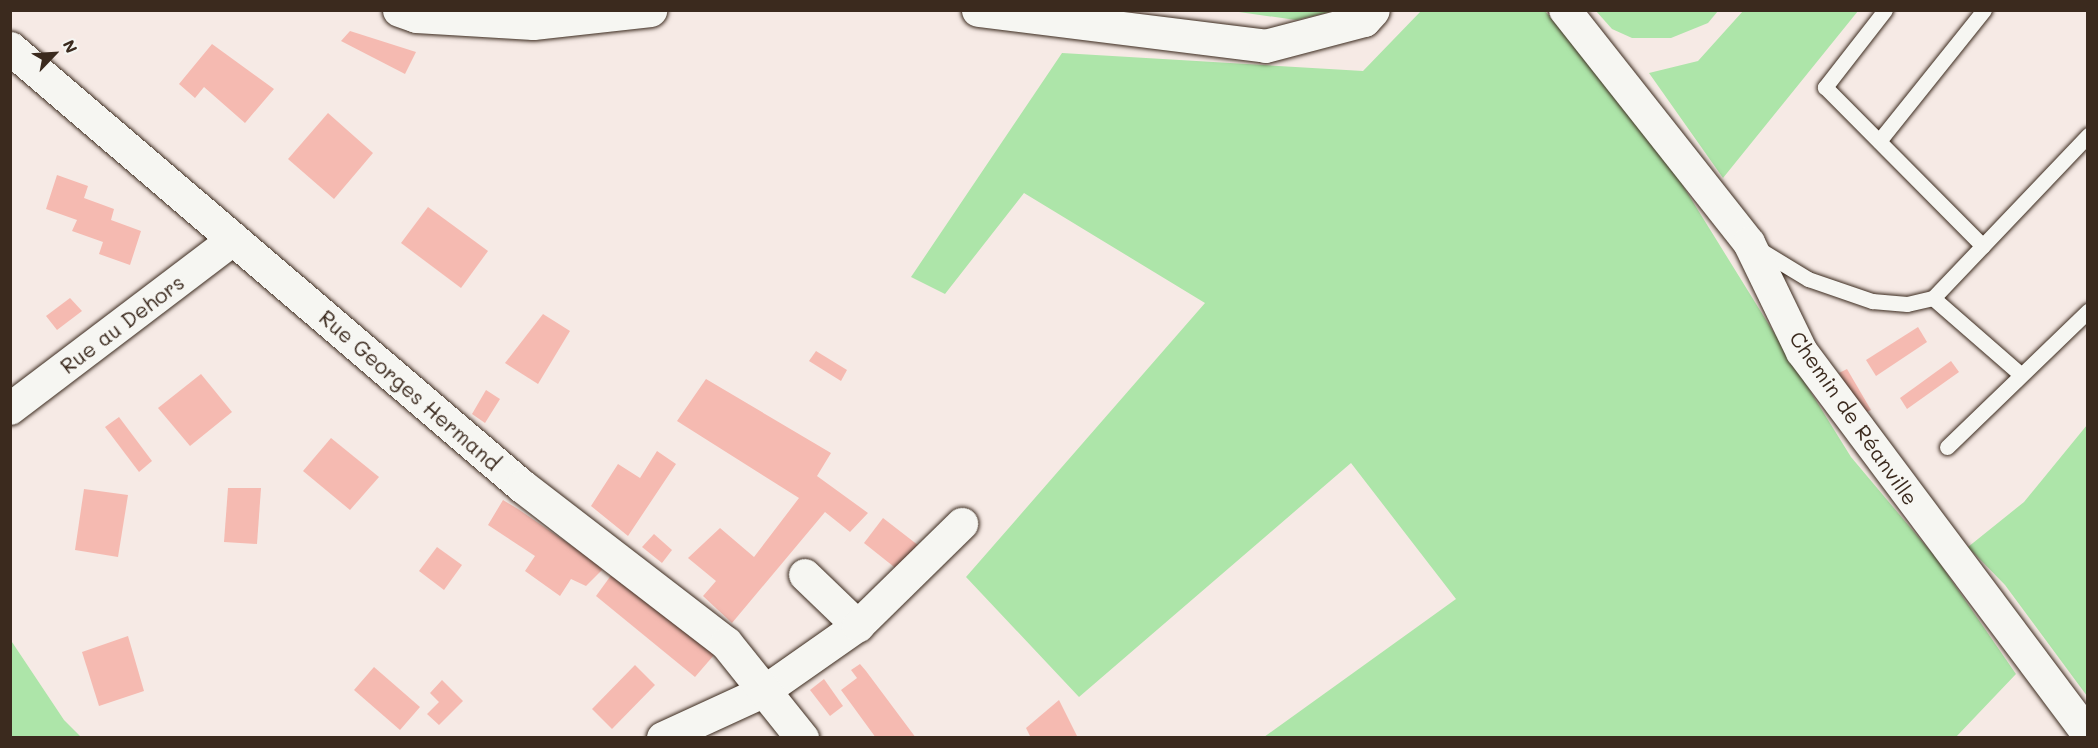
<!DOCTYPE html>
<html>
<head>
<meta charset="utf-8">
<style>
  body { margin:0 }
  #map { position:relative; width:2098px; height:748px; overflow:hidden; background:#f6eae5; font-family:Mali,sans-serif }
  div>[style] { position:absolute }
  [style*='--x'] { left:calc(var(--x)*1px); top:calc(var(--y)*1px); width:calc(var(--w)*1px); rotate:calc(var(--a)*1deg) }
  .green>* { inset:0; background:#ade5a9 }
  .building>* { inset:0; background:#f5bab1 }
  .roads { filter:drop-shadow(0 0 2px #3b2a1e) drop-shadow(0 0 2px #3b2a1e) }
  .service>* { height:15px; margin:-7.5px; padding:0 7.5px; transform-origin:7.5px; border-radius:7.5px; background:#f6f6f2 }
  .minor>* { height:32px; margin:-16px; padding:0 16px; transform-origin:16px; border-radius:16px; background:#f6f6f2 }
  .tertiary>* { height:33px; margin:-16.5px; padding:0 16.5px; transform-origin:16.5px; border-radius:16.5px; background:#f6f6f2 }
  span { translate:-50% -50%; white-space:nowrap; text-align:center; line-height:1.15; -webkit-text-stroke:5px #f6f6f2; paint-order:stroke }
  .street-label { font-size:21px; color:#3b2a1e }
  .frame { position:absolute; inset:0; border:12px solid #3b2a1e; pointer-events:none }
  .north { position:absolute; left:24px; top:24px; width:60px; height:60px; -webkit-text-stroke:4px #f6f6f2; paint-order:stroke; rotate:65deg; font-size:16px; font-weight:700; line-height:24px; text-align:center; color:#3b2a1e }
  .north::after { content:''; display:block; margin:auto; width:21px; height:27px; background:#3b2a1e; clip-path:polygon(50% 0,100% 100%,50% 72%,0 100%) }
</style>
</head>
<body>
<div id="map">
  <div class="green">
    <i style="clip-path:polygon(1232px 11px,1334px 11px,1296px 20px)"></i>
    <i style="clip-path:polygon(1421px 11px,1545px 11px,1662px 152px,1851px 457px,1936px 558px,2016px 674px,1956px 737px,1264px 737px,1456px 599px,1351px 463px,1079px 697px,966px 577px,1205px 303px,1024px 193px,945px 294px,911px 277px,1062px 53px,1363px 71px)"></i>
    <i style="clip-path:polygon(1596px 11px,1718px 11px,1708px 23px,1671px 38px,1632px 38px,1612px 29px)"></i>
    <i style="clip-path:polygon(1743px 11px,1858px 11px,1723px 178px,1649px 73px,1698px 61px)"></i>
    <i style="clip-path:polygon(2087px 425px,2087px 696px,2005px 585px,1968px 547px,2024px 502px)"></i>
    <i style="clip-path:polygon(10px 639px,64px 720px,81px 737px,11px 737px)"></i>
  </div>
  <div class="building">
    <i style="clip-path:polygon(350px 31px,416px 52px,405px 74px,341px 41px)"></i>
    <i style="clip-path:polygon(212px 44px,274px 89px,245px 123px,204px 87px,195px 98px,179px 84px)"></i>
    <i style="clip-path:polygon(328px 113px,373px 153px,334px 199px,288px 159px)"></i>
    <i style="clip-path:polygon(57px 175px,88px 186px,84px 198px,114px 209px,111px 220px,141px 231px,130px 265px,99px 254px,103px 242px,72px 231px,77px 220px,46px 209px)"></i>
    <i style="clip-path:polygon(428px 207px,488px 251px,461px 288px,401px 243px)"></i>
    <i style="clip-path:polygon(70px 298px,82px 311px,57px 330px,46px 316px)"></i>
    <i style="clip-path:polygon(543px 314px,570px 331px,538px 384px,505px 363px)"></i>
    <i style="clip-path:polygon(1918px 327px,1927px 342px,1876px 376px,1866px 360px)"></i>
    <i style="clip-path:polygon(816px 351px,847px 370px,841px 381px,809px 361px)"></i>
    <i style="clip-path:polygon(1951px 361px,1959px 372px,1907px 409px,1900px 398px)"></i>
    <i style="clip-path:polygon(1847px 369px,1871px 410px,1863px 414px,1839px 373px)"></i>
    <i style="clip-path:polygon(201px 374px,232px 412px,190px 446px,158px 408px)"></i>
    <i style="clip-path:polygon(706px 379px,831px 453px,817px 476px,868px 513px,850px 532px,825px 512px,732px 623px,703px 596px,716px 581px,688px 558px,720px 528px,754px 557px,799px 498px,677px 421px)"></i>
    <i style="clip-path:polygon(486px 390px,500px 399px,485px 423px,472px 414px)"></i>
    <i style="clip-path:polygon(119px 417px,152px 461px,139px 472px,105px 427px)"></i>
    <i style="clip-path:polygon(331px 438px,379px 477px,350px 510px,303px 471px)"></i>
    <i style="clip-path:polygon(657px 451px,676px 464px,628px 536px,591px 506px,618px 464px,640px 478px)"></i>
    <i style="clip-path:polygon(228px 488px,261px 488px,257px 544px,224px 542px)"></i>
    <i style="clip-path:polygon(84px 489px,128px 495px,118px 557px,75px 550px)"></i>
    <i style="clip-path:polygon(503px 500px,518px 509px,604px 568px,586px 586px,571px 579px,560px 596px,525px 571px,535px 556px,488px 525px)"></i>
    <i style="clip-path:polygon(883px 518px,923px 549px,903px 574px,864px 543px)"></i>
    <i style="clip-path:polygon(654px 534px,672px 550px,662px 563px,642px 547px)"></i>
    <i style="clip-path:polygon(437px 547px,462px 565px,444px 590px,419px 571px)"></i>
    <i style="clip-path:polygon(612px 574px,714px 655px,695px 677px,596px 596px)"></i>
    <i style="clip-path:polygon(128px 636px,144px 691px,99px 706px,82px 652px)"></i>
    <i style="clip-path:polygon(860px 664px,866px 671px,916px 738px,876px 738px,841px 690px,857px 678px,851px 670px)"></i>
    <i style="clip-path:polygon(635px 665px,655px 685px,612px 729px,592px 709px)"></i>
    <i style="clip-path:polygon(374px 667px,420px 707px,400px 730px,354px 690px)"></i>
    <i style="clip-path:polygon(824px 679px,843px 706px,830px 716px,810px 690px)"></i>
    <i style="clip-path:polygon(442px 680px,463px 701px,439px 725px,427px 714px,439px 702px,430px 693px)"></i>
    <i style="clip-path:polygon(1059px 700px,1078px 738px,1031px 738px,1026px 728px)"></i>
  </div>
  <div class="roads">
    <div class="service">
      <i style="--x:1885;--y:10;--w:98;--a:127.9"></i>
      <i style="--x:1825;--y:87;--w:224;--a:45.2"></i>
      <i style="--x:1879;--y:141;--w:168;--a:-51.3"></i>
      <i style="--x:1757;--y:248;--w:60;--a:31.3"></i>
      <i style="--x:1808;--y:279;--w:68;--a:19"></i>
      <i style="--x:1872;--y:301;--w:35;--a:5"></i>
      <i style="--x:1907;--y:304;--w:27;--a:-13"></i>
      <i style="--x:1933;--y:298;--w:114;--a:41.1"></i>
      <i style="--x:1933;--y:298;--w:225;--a:-46.4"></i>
      <i style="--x:1947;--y:447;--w:196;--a:-44"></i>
    </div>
    <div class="minor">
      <i style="--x:1565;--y:10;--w:297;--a:51.7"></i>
      <i style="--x:1749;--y:243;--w:121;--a:64.1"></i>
      <i style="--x:1802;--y:352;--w:478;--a:53.2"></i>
      <i style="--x:10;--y:409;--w:281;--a:-37.2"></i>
      <i style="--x:805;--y:575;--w:74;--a:43.9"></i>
      <i style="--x:663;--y:738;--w:112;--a:-24.7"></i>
      <i style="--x:765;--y:691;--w:113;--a:-35"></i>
      <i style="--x:858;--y:626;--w:146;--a:-44.4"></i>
    </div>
    <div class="tertiary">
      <i style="--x:399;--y:10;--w:18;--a:19"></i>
      <i style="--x:416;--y:16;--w:117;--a:3.4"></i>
      <i style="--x:533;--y:23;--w:118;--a:-6.3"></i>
      <i style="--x:978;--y:10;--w:289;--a:7.1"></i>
      <i style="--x:1265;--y:46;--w:102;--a:-14.7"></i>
      <i style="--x:1364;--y:20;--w:13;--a:-48"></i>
      <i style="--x:10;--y:48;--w:674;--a:40.55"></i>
      <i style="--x:522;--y:486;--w:257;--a:37.6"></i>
      <i style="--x:726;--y:643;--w:122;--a:51.3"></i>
    </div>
  </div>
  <div class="street-label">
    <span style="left:122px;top:324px;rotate:-37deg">Rue au Dehors</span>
    <span style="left:410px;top:390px;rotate:41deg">Rue Georges Hermand</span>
    <span style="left:1854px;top:418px;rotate:55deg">Chemin de Réanville</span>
  </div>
  <div class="frame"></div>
  <div class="north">N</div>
</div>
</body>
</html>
